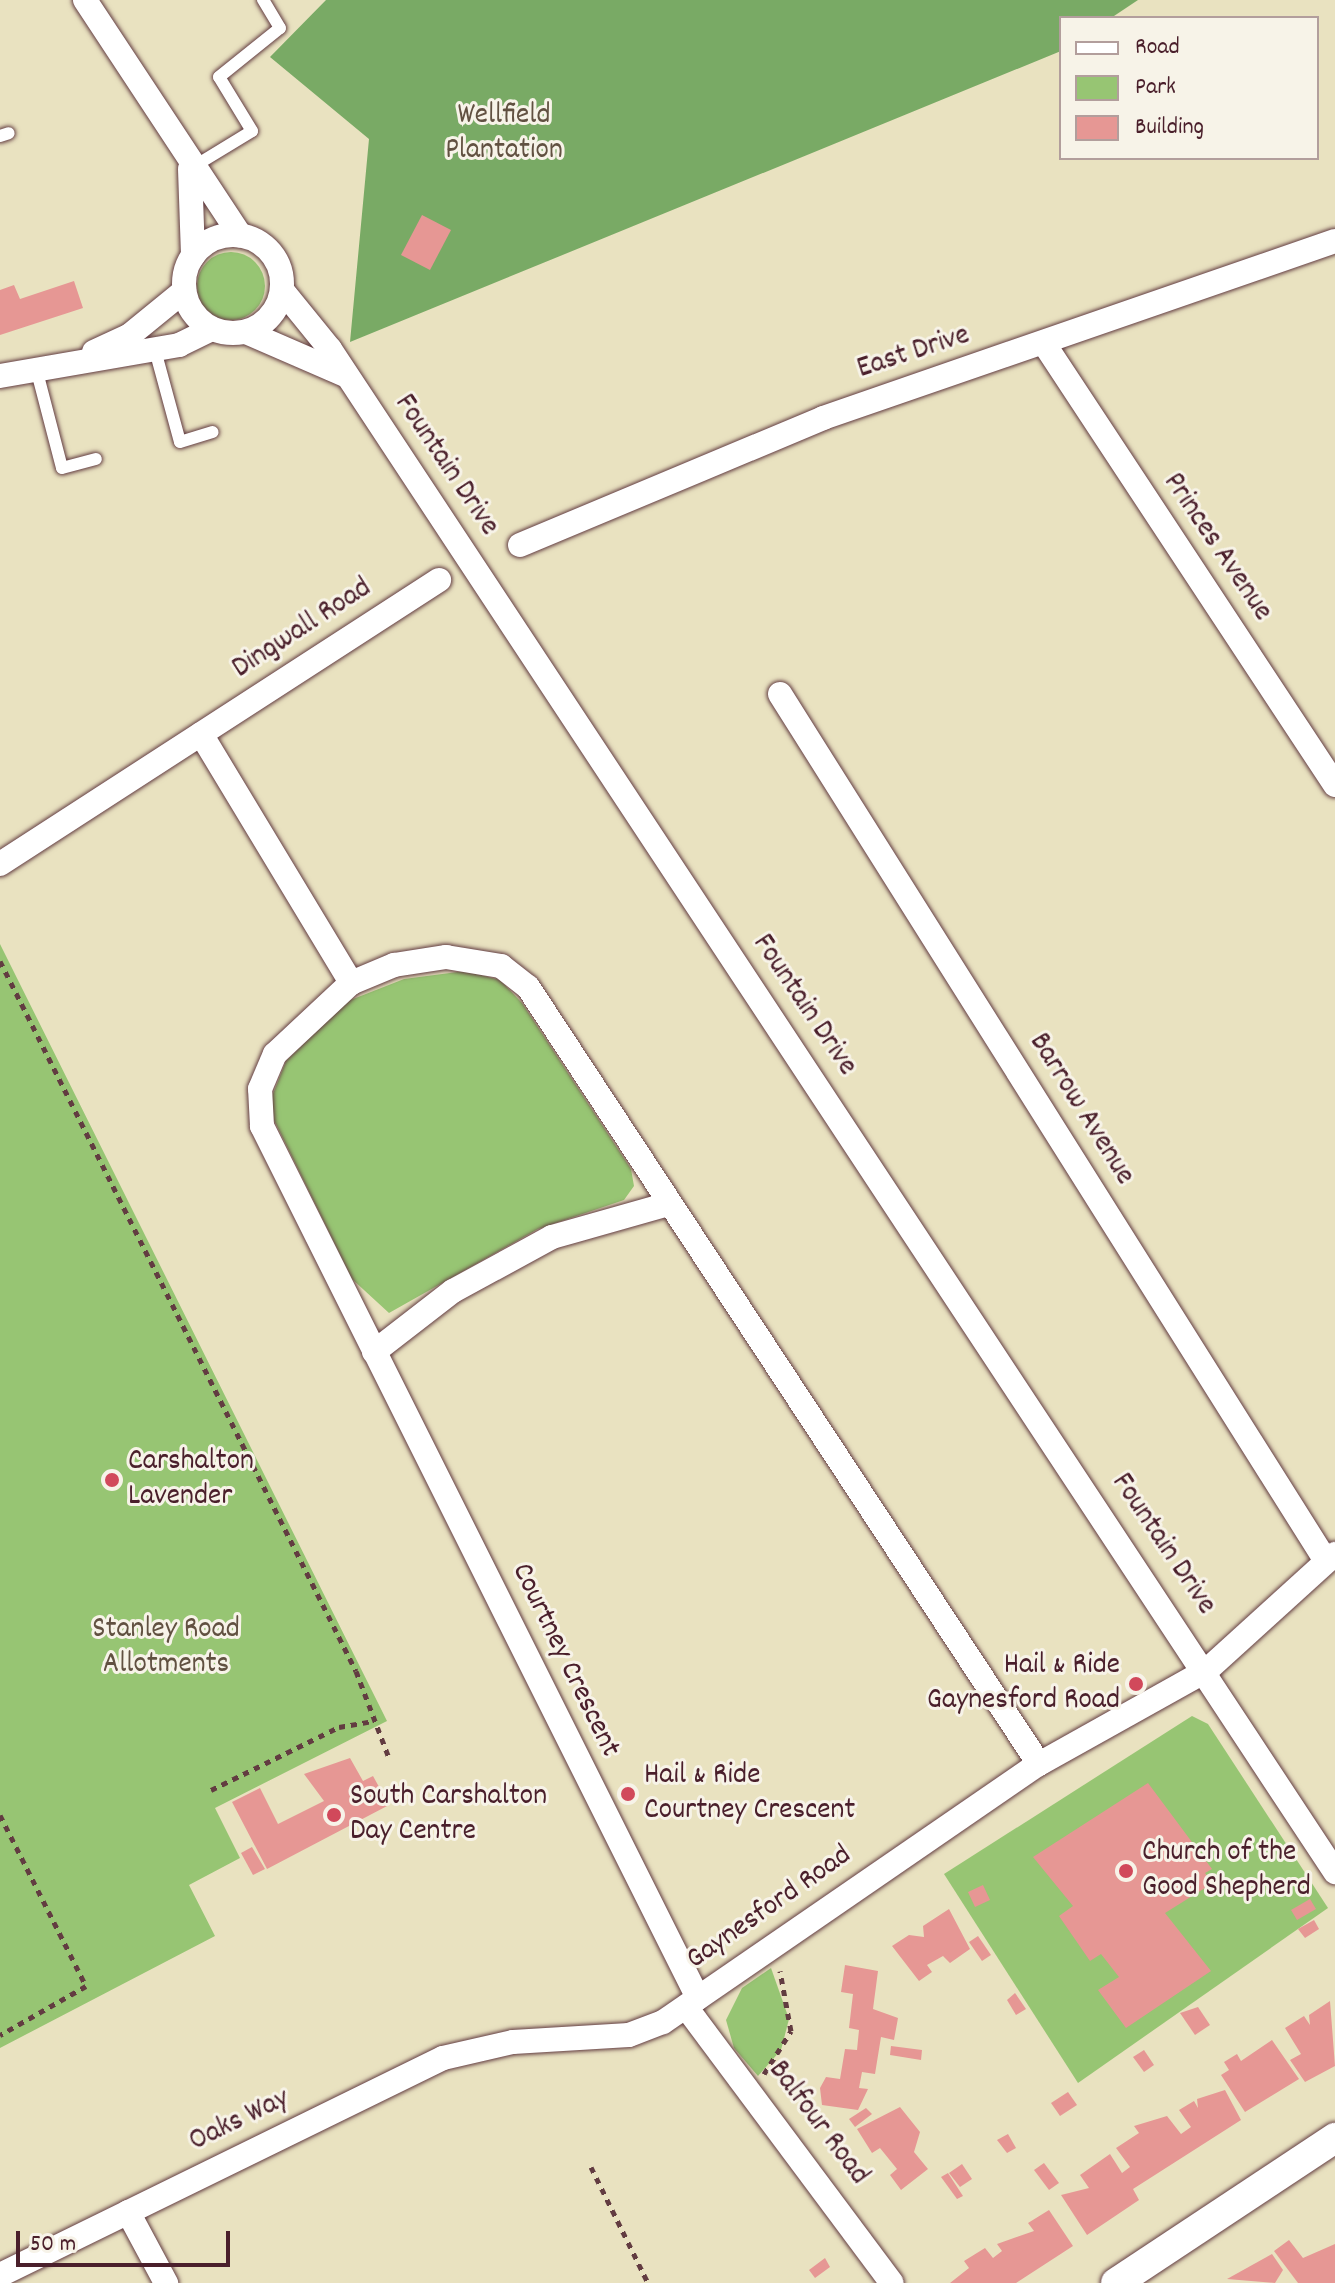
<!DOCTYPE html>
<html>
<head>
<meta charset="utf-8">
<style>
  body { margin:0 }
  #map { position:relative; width:1335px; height:2283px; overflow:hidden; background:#e9e2c0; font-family:Dekko,sans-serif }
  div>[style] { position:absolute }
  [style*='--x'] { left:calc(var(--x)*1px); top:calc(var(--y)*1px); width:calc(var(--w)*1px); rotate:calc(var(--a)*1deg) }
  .green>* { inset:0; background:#97c573 }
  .round { border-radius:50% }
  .forest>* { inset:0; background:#79aa65 }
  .building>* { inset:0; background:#e69794 }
  .path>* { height:5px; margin-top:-2.5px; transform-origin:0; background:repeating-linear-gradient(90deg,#623c41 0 6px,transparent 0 12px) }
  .roads { filter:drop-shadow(0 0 2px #623c41) drop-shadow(0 0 2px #623c41) }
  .service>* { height:12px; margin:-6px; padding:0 6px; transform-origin:6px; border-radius:6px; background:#fff }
  .minor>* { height:24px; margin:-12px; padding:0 12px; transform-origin:12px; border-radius:12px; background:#fff }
  .minor>.ring { margin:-12px; padding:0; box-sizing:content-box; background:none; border:24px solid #fff; border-radius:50% }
  .tertiary>* { height:30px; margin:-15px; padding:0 15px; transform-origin:15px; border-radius:15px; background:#fff }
  .dots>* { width:22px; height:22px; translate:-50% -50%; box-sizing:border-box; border:4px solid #f7f3e8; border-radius:50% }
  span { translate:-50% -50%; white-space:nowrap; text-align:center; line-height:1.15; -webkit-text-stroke:6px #f7f3e8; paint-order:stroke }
  .park-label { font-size:30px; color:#615141 }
  .street-label { font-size:30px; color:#4a1f2b }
  .poi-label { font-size:30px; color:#4a1f2b }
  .left { translate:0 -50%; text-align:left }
  .right { translate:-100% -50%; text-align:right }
  .legend { position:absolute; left:1059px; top:16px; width:260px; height:144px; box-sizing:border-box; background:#f7f3e8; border:2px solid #b29e9c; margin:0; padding:10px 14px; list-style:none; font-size:24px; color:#4a1f2b }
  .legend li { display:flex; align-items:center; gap:16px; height:40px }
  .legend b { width:40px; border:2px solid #b29e9c }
  .scale { position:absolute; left:16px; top:2231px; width:214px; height:36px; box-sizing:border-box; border:4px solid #4a1f2b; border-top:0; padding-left:10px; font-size:24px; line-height:28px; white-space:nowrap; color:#4a1f2b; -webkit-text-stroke:6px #f7f3e8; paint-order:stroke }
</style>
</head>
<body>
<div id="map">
  <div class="green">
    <i class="round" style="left:197px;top:252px;width:68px;height:68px"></i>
    <i style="clip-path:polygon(0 944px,387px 1721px,215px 1808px,240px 1858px,189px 1885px,215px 1936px,0 2048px)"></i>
    <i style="clip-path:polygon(465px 971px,500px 980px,522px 1003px,631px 1169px,634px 1186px,624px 1200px,538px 1229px,389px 1313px,352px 1279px,274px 1120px,271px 1099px,286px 1061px,348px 1001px,404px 979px)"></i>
    <i style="clip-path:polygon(1192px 1716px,1208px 1724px,1328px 1908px,1078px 2083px,944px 1874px)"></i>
    <i style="clip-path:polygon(771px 1968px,789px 2019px,781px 2050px,758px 2076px,734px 2048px,726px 2020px,742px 1988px)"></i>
  </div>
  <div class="forest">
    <i style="clip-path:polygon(326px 0,1138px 0,1111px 18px,1061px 18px,1061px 51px,350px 342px,369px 139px,270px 57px)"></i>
  </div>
  <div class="building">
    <i style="clip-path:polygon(422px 215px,451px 230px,430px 270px,401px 255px)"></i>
    <i style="clip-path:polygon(74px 281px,83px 308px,0 335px,0 290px,14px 285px,20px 299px)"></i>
    <i style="clip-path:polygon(350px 1758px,363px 1781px,373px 1776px,389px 1805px,267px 1869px,232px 1802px,260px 1788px,278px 1824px,324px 1801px,304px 1774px)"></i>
    <i style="clip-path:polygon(1148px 1783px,1212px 1869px,1205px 1873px,1213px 1883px,1165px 1913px,1211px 1971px,1126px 2028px,1098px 1990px,1119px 1977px,1101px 1954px,1090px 1961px,1059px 1916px,1073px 1906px,1033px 1857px)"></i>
    <i style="clip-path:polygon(252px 1847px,265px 1869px,253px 1875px,241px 1853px)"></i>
    <i style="clip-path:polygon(983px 1885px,990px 1900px,975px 1907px,968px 1892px)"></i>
    <i style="clip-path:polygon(1310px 1899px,1316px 1909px,1297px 1920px,1291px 1910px)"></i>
    <i style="clip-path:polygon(949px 1909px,970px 1949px,950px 1963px,943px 1956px,927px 1965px,932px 1972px,919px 1981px,892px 1946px,909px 1935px,924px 1937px,923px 1926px)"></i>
    <i style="clip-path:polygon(1314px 1920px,1319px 1929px,1305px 1938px,1298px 1929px)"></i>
    <i style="clip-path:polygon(978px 1936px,991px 1955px,982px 1961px,969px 1942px)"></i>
    <i style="clip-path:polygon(845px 1965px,878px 1971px,873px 2009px,898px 2018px,894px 2040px,881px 2037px,875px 2074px,862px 2072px,859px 2088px,868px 2089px,858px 2110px,822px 2105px,820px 2088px,826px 2077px,840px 2079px,845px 2049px,857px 2050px,859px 2030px,849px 2028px,853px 1994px,841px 1992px)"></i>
    <i style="clip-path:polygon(1015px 1993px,1026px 2009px,1016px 2015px,1007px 2000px)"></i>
    <i style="clip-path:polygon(1330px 2001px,1335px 2066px,1305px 2082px,1290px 2060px,1301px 2054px,1285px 2028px,1304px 2016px,1310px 2025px,1309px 2015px)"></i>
    <i style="clip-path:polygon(1198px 2007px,1210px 2025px,1195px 2035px,1180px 2013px)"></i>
    <i style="clip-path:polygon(1272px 2040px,1299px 2079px,1245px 2112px,1221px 2075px,1229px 2070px,1224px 2062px,1237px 2054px,1241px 2061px)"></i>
    <i style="clip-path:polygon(891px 2046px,922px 2050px,921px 2060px,890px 2055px)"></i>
    <i style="clip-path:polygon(1144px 2050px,1154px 2065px,1144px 2072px,1133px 2057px)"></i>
    <i style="clip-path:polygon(1225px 2090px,1241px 2120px,1133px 2189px,1139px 2200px,1087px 2235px,1061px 2195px,1089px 2188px,1080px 2175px,1110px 2154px,1122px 2173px,1130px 2167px,1116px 2148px,1139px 2133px,1134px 2126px,1167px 2116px,1181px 2134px,1191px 2127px,1179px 2110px,1194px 2101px,1198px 2108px,1197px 2099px)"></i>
    <i style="clip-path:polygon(1068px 2092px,1077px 2105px,1060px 2116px,1051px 2103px)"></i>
    <i style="clip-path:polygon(900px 2107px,920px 2132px,914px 2152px,928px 2169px,901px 2190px,890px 2175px,897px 2169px,880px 2148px,872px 2153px,857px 2129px)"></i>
    <i style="clip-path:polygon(866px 2108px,872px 2114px,855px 2127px,849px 2119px)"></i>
    <i style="clip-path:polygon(1008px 2134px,1016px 2148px,1007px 2153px,997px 2140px)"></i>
    <i style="clip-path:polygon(1044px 2163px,1059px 2183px,1049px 2190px,1034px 2170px)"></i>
    <i style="clip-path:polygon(962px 2164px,972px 2179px,960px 2187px,949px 2173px)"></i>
    <i style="clip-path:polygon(948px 2173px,963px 2196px,957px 2199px,941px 2177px)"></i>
    <i style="clip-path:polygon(1049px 2210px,1073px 2246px,1016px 2283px,950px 2283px,969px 2268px,964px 2261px,985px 2248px,993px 2258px,1002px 2251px,997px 2244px,1034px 2231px,1028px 2223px)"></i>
    <i style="clip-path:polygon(1289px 2240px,1303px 2258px,1335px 2244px,1335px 2283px,1298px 2283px,1274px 2251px)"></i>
    <i style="clip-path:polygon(1272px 2254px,1283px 2270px,1275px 2283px,1227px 2279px)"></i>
    <i style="clip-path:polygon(825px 2258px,830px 2267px,815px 2278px,809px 2270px)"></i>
  </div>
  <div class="path">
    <i style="--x:0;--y:961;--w:794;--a:63.37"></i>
    <i style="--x:356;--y:1671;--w:93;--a:69.2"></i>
    <i style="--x:211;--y:1790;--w:143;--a:-26.2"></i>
    <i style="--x:339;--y:1727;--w:34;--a:-10"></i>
    <i style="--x:0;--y:1815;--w:191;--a:63.3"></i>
    <i style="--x:86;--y:1986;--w:99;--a:150.3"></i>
    <i style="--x:764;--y:2074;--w:51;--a:-57.9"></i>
    <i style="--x:791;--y:2031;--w:61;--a:-100.4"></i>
    <i style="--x:591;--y:2167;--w:129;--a:63.8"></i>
  </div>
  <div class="roads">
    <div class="service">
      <i style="--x:0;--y:136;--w:9;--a:-18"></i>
      <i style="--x:193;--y:167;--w:69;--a:-31.4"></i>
      <i style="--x:252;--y:131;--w:63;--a:-121.4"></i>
      <i style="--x:219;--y:77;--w:78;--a:-38.8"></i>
      <i style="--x:280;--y:28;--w:33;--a:-121"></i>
      <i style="--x:155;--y:350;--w:95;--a:74.8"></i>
      <i style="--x:180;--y:442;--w:34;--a:-17"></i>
      <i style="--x:36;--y:368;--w:103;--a:75.4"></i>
      <i style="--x:62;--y:468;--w:35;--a:-15"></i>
    </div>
    <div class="minor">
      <i style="--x:85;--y:0;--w:282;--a:56.6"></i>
      <i style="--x:190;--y:169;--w:87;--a:88"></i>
      <i class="ring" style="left:184px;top:235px;width:74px;height:74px"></i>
      <i style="--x:282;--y:290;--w:76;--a:50.9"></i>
      <i style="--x:330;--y:349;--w:1825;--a:56.58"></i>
      <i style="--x:246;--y:332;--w:108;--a:23.5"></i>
      <i style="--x:1045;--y:345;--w:527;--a:56.61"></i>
      <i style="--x:94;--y:352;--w:40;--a:-25"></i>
      <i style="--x:130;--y:335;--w:70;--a:-39.2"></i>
      <i style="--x:0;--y:376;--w:182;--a:-9.8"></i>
      <i style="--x:179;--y:345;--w:37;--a:-26"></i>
      <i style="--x:520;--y:545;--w:329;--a:-22.7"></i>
      <i style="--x:823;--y:418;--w:542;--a:-19.07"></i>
      <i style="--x:780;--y:694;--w:1025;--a:57.8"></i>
      <i style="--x:201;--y:734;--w:291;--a:58.9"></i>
      <i style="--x:0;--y:864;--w:523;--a:-32.9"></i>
      <i style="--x:374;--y:1352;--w:100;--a:-37.7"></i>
      <i style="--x:453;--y:1291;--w:113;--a:-28.6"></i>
      <i style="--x:552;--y:1237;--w:122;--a:-15.8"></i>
      <i style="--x:698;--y:1998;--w:975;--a:-116.57"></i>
      <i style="--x:262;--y:1126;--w:37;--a:-93"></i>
      <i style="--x:260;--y:1089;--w:38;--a:-67"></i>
      <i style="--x:275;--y:1054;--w:104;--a:-43.1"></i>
      <i style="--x:351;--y:983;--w:47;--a:-22.7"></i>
      <i style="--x:394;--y:965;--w:53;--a:-8.7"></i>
      <i style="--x:446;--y:957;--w:56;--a:9.3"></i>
      <i style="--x:501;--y:966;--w:34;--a:38"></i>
      <i style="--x:528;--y:987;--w:930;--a:56.67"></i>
      <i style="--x:686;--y:2007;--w:344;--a:53.3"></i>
      <i style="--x:128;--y:2212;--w:81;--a:61.8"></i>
      <i style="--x:0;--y:2275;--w:493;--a:-26.1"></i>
      <i style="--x:443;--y:2058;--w:72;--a:-12.9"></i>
      <i style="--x:513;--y:2042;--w:116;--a:-3.5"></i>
      <i style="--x:629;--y:2035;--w:36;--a:-21"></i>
      <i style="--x:663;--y:2022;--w:456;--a:-34.5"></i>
      <i style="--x:1039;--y:1764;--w:193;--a:-29.2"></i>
      <i style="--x:1207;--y:1670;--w:173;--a:-42.2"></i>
    </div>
    <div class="tertiary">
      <i style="--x:1116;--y:2283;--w:263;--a:-33.5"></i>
    </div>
  </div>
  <div class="dots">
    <i style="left:112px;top:1480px;background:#d1495b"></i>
    <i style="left:1136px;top:1684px;background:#d1495b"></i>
    <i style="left:628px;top:1794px;background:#d1495b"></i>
    <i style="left:334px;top:1815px;background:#d1495b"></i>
    <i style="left:1126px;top:1871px;background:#d1495b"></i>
  </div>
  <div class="park-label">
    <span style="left:504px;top:134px">Wellfield<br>Plantation</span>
    <span style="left:166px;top:1648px">Stanley Road<br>Allotments</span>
  </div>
  <div class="street-label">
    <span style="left:914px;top:354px;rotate:-18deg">East Drive</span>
    <span style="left:445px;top:466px;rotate:56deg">Fountain Drive</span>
    <span style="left:1216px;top:548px;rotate:56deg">Princes Avenue</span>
    <span style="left:303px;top:630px;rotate:-33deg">Dingwall Road</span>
    <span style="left:803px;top:1006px;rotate:56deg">Fountain Drive</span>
    <span style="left:1080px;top:1110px;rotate:58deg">Barrow Avenue</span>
    <span style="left:1162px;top:1545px;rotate:56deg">Fountain Drive</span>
    <span style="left:564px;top:1661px;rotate:64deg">Courtney Crescent</span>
    <span style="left:770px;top:1909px;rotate:-35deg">Gaynesford Road</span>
    <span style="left:240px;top:2122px;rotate:-26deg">Oaks Way</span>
    <span style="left:817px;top:2124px;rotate:53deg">Balfour Road</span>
  </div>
  <div class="poi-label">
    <span class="left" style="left:128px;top:1480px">Carshalton<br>Lavender</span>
    <span class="right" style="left:1120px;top:1684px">Hail &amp; Ride<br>Gaynesford Road</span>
    <span class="left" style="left:644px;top:1794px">Hail &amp; Ride<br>Courtney Crescent</span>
    <span class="left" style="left:350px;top:1815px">South Carshalton<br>Day Centre</span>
    <span class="left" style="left:1142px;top:1871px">Church of the<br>Good Shepherd</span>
  </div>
  <ul class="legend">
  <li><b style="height:10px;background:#fff"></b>Road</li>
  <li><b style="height:22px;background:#97c573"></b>Park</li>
  <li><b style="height:22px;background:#e69794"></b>Building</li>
  </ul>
  <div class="scale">50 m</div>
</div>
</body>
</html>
